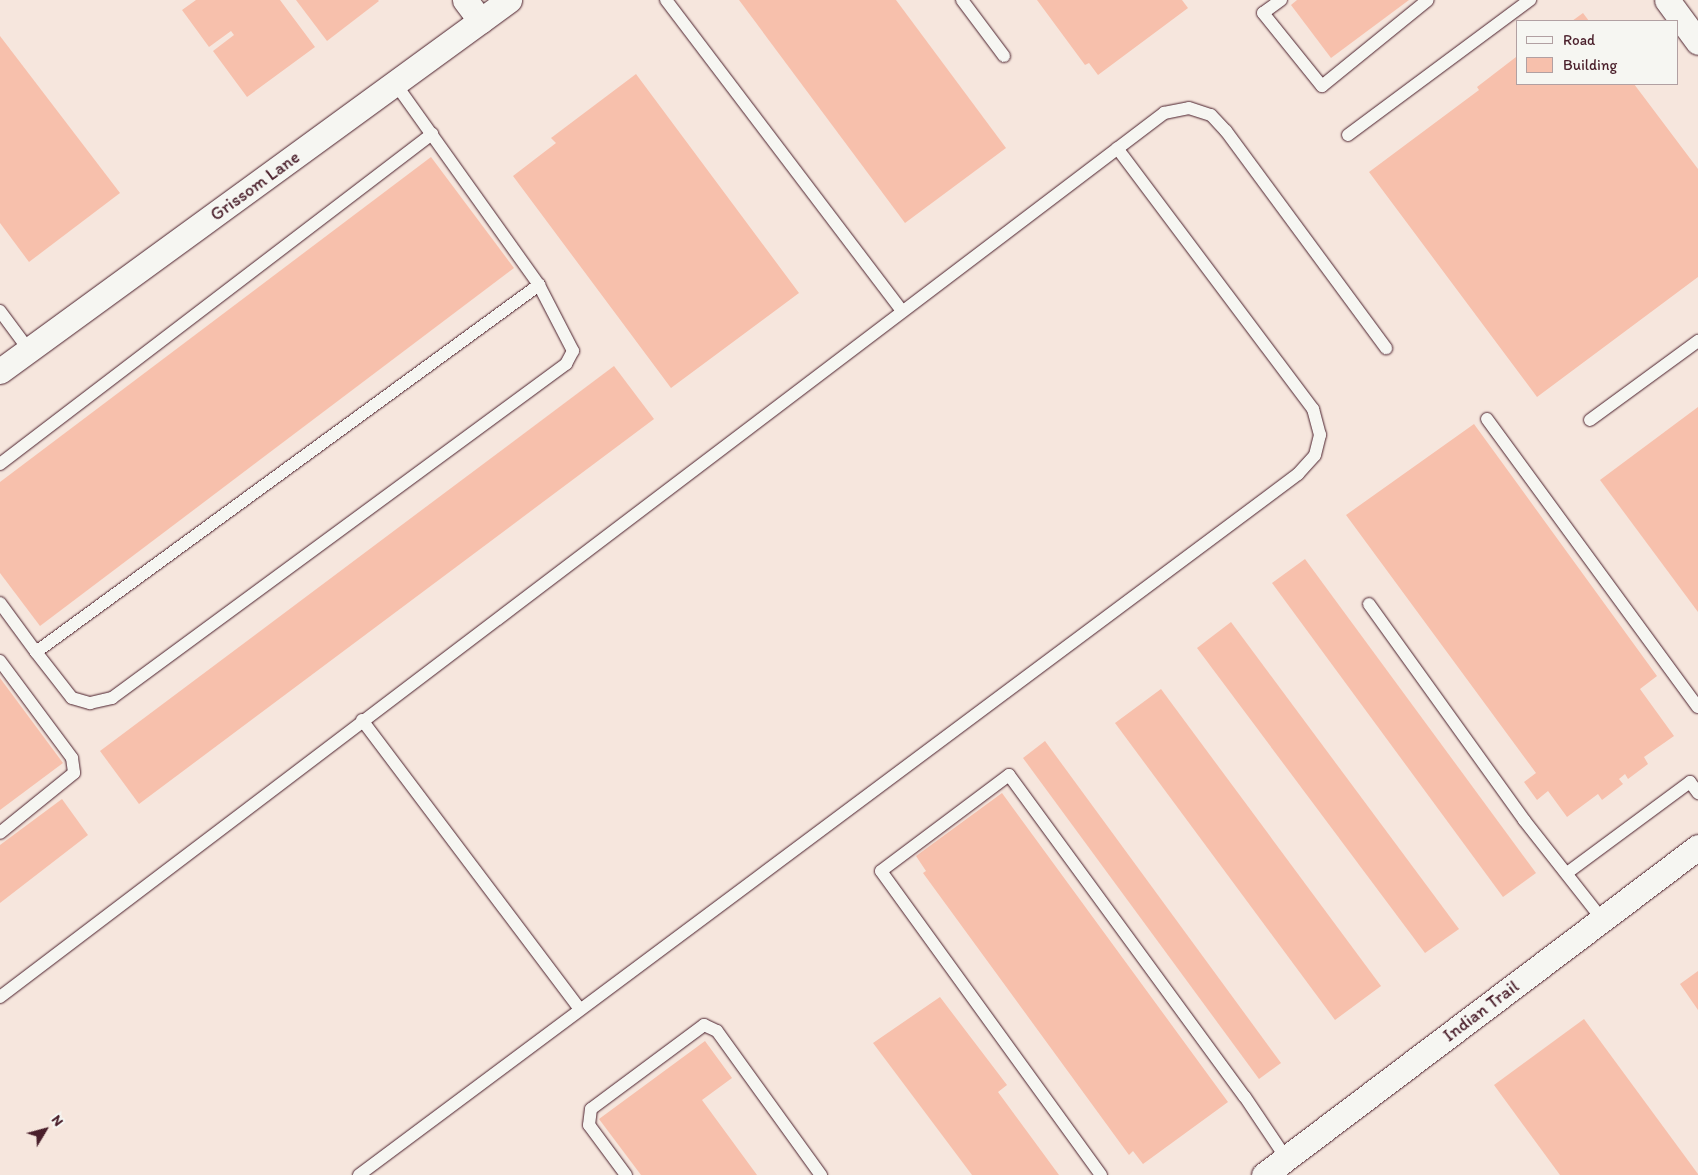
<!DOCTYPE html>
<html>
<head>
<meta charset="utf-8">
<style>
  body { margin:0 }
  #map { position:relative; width:1698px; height:1175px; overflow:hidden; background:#f6f6f2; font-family:Itim,sans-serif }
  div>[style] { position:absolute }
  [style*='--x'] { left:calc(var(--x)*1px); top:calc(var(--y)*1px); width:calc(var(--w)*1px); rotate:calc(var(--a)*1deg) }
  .built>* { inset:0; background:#f6e6dd }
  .building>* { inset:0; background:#f7c0ac }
  .roads { filter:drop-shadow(0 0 1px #4a1f2b) drop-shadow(0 0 1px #4a1f2b) }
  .lane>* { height:12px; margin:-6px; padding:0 6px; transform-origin:6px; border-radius:6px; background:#f6f6f2 }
  .street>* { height:25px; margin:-12.5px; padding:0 12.5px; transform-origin:12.5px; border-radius:12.5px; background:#f6f6f2 }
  span { translate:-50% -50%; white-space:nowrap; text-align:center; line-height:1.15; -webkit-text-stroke:4px #f6f6f2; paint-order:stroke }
  .street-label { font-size:18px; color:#4a1f2b }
  .legend { position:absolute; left:1516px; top:20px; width:162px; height:65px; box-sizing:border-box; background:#f6f6f2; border:1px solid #b1a0a2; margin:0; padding:6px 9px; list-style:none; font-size:15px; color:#4a1f2b }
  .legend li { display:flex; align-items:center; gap:10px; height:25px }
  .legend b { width:25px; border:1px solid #b1a0a2 }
  .north { position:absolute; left:20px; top:1105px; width:50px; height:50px; -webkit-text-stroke:4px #f6f6f2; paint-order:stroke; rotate:53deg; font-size:14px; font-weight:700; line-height:20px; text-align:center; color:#4a1f2b }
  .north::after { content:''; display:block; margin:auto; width:18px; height:22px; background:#4a1f2b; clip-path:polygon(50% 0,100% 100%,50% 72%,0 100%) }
</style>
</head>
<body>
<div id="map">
  <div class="built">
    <i style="clip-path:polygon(evenodd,0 0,1698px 0,1698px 1175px,0 1175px,0 0,1517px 21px,1677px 21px,1677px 84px,1517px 84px,1517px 21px)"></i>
  </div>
  <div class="building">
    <i style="clip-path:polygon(196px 0,280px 0,315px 47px,247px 97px,213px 51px,234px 35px,231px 31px,209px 47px,182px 10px)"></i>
    <i style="clip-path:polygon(296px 0,378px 0,379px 1px,327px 41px)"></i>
    <i style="clip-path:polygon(739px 0,896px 0,1006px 148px,905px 223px)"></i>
    <i style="clip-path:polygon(1037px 0,1182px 0,1188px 8px,1098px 75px,1089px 63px,1085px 65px)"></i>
    <i style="clip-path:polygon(1297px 0,1409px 0,1331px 58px,1291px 5px)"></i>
    <i style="clip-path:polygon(1583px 13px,1589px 21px,1572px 21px)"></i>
    <i style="clip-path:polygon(0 36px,120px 193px,29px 262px,0 223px)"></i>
    <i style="clip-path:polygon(1516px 57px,1517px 84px,1634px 84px,1698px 169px,1698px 277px,1537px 397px,1369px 172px,1479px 90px,1477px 87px)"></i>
    <i style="clip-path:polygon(636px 74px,799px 293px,671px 388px,513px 176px,556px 143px,551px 138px)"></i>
    <i style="clip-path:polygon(431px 157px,514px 268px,40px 626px,0 573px,0 482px)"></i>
    <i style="clip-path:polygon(614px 366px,654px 419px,139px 804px,100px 751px)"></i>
    <i style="clip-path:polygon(1698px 407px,1698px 612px,1600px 480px)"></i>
    <i style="clip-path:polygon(1474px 424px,1657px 676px,1640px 689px,1674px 736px,1644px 757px,1648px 764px,1628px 779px,1625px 774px,1619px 779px,1623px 784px,1602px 800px,1598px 794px,1567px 817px,1548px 791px,1537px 800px,1524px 782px,1536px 773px,1346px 515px)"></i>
    <i style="clip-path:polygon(1305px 559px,1536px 873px,1503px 897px,1272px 583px)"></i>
    <i style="clip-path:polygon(1231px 622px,1459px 929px,1425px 953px,1197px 648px)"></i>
    <i style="clip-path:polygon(0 678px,63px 763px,0 810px)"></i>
    <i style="clip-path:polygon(1161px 689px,1381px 986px,1335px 1020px,1115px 723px)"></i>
    <i style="clip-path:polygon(1045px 741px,1281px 1063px,1259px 1079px,1023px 758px)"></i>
    <i style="clip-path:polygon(1002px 793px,1228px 1102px,1143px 1164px,1133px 1151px,1129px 1155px,923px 873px,926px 871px,916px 856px)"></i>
    <i style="clip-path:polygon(62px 799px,88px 835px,0 903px,0 845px)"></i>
    <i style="clip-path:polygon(1698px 971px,1698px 1010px,1680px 984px)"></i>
    <i style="clip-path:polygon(940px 997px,1007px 1085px,998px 1092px,1059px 1175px,972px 1175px,873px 1043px)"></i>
    <i style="clip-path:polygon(1584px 1019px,1698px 1174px,1698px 1175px,1560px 1175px,1494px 1085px)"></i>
    <i style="clip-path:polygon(705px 1041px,732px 1078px,702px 1100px,757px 1175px,641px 1175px,599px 1119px)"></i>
  </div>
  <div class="roads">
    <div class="lane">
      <i style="--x:666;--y:0;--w:389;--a:52.8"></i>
      <i style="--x:962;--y:0;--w:70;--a:53.1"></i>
      <i style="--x:1281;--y:0;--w:22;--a:144"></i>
      <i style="--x:1263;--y:13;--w:94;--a:51.1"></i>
      <i style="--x:1322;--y:86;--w:136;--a:-39.1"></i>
      <i style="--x:1348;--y:135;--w:227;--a:-36.6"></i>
      <i style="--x:0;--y:311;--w:49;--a:53.4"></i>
      <i style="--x:1487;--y:419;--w:357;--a:53.8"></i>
      <i style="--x:1590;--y:420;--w:134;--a:-36.2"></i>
      <i style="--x:0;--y:464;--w:544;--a:-37.38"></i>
      <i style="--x:0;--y:603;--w:61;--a:53.7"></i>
      <i style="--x:36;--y:652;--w:623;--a:-36.12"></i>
      <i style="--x:539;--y:285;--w:248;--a:-125.5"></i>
      <i style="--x:1369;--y:604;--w:266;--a:54.3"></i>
      <i style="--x:1524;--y:820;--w:126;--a:51.8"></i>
      <i style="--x:36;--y:652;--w:58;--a:52"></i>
      <i style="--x:72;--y:698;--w:19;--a:16"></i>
      <i style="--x:90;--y:703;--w:23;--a:-13"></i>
      <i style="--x:112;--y:698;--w:564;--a:-36.34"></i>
      <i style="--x:566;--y:364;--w:15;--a:-62"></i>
      <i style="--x:573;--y:351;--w:74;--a:-117.3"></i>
      <i style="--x:0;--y:661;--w:121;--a:53.4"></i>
      <i style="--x:72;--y:758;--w:15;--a:82"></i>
      <i style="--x:74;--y:773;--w:95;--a:141"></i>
      <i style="--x:362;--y:720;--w:362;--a:53"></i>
      <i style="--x:1567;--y:873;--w:153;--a:-36.5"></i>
      <i style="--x:1690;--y:782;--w:14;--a:54"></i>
      <i style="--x:0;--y:997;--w:1462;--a:-37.21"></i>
      <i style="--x:1164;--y:113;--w:25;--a:-11"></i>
      <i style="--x:1189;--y:108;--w:23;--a:18"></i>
      <i style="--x:1211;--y:115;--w:22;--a:47"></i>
      <i style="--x:1226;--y:131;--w:270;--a:53.6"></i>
      <i style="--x:359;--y:1175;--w:1172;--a:-36.74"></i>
      <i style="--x:1298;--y:474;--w:25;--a:-48"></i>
      <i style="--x:1315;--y:455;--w:21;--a:-76"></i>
      <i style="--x:1320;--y:435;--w:27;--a:-105"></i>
      <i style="--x:1313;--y:409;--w:326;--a:-126.9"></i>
      <i style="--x:626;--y:1175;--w:62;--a:-126.5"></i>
      <i style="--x:589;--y:1125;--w:16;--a:-83"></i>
      <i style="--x:591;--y:1109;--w:141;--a:-36.6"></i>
      <i style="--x:704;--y:1025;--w:14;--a:25"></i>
      <i style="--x:717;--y:1031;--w:178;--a:54.2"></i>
      <i style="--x:1101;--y:1175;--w:375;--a:-125.9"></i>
      <i style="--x:881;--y:871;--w:160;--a:-36.9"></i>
      <i style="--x:1009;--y:775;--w:399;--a:53.8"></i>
      <i style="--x:1245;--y:1097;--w:73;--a:56.1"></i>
    </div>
    <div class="street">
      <i style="--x:465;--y:0;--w:26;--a:53"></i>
      <i style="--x:1667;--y:0;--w:52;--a:53.6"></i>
      <i style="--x:0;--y:371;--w:630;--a:-36.09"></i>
      <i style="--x:1264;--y:1175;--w:544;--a:-37.08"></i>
    </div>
  </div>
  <div class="street-label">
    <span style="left:255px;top:186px;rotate:-36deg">Grissom Lane</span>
    <span style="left:1481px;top:1011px;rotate:-37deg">Indian Trail</span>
  </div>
  <ul class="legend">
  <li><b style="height:6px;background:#f6f6f2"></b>Road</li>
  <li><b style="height:14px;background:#f7c0ac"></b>Building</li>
  </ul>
  <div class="north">N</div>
</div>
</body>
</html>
